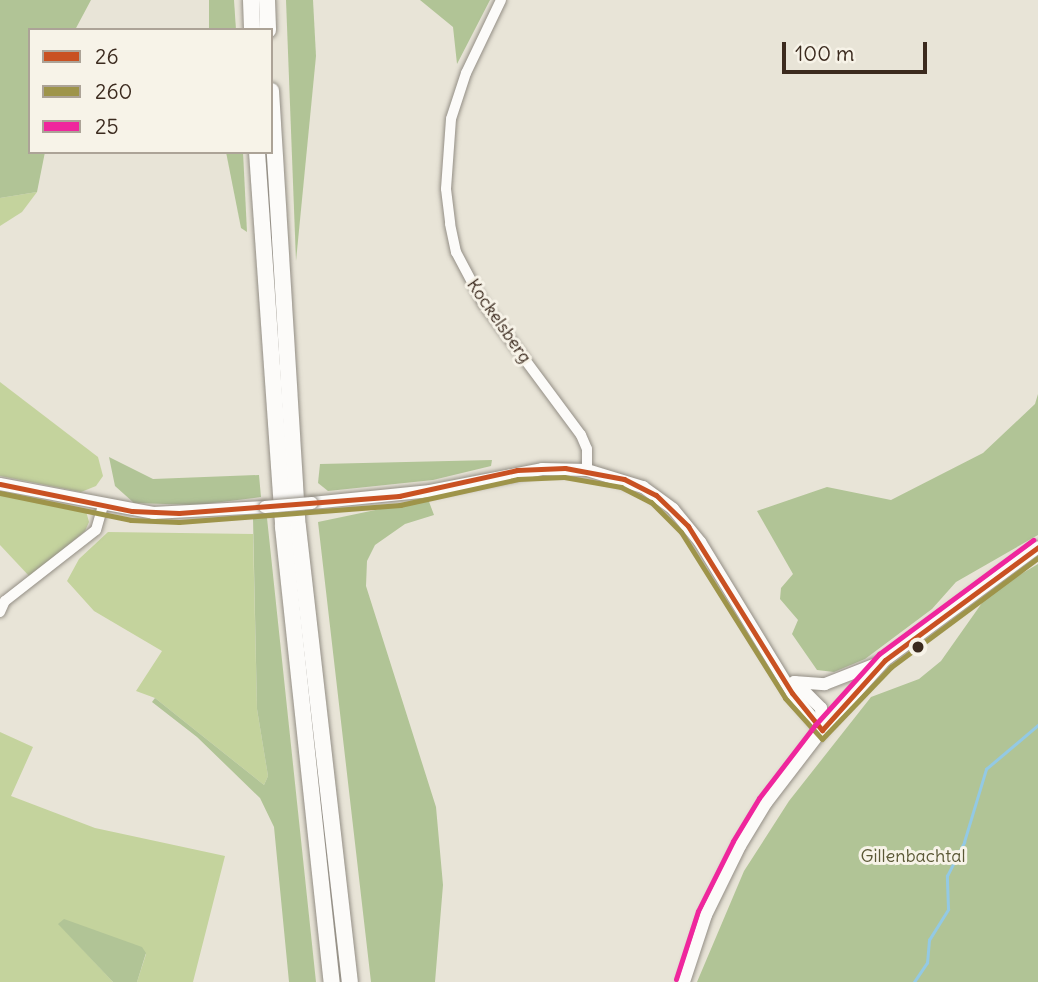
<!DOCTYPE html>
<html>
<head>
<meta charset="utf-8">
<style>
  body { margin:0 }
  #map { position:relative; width:1038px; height:982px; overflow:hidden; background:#e8e4d7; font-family:Delius,sans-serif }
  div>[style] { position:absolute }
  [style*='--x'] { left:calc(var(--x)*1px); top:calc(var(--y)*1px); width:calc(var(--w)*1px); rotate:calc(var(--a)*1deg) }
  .green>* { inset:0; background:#c4d39d }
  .forest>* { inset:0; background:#b1c496 }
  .stream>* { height:2.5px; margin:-1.25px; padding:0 1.25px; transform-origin:1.25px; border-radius:1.25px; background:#93c9e4 }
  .roads { filter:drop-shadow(0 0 2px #938e85) drop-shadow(0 0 2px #938e85) }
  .minor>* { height:10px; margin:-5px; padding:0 5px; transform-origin:5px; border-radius:5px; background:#fcfbf9 }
  .major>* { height:12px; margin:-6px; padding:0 6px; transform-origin:6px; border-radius:6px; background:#fcfbf9 }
  .highway>* { height:16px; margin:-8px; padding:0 8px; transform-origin:8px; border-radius:8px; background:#fcfbf9 }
  .bridges { filter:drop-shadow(0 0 2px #938e85) drop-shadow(0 0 2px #938e85) }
  .major-bridge>* { height:12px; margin:-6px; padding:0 6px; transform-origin:6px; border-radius:6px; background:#fcfbf9 }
  .bus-1>* { height:5px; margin:-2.5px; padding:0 2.5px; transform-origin:2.5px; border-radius:2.5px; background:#c95122 }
  .bus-2>* { height:5px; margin:-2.5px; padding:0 2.5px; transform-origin:2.5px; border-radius:2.5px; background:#9e944a }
  .bus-3>* { height:5px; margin:-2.5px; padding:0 2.5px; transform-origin:2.5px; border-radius:2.5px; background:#ef269d }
  .dots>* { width:19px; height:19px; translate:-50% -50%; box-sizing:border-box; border:4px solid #f7f3e8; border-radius:50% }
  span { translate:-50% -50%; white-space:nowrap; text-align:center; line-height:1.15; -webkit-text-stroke:6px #f7f3e8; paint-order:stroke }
  .street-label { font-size:18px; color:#3b2a1e }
  .park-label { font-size:18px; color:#5b5836 }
  .legend { position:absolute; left:28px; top:28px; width:245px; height:126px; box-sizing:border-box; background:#f7f3e8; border:2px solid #aca397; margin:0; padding:9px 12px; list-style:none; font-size:21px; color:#3b2a1e }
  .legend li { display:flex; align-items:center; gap:14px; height:35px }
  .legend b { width:35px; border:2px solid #aca397 }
  .scale { position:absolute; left:782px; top:42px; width:145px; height:32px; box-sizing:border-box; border:4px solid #3b2a1e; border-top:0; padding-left:9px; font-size:21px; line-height:24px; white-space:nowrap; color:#3b2a1e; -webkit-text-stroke:5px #f7f3e8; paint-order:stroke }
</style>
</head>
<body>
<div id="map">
  <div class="green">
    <i style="clip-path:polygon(37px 192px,22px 212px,0 226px,0 198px)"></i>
    <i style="clip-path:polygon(0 382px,98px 457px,103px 476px,96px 486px,81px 492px,0 476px)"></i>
    <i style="clip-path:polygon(0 493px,86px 511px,89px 522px,85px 531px,30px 577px,0 545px)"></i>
    <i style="clip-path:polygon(108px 532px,253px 534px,257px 709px,268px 776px,264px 785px,155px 698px,136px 691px,162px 651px,94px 611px,67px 581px,79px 559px)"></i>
    <i style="clip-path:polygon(0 732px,33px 747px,11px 796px,95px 828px,225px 856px,193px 982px,137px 982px,146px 954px,59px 924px,113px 982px,0 982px)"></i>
  </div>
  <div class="forest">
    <i style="clip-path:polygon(0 0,91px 0,75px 30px,30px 30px,30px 152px,45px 152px,37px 192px,0 198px)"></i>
    <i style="clip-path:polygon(209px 0,234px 0,236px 30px,209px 30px)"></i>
    <i style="clip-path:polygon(286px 0,313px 0,316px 56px,296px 261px)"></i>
    <i style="clip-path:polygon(420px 0,490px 0,457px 64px,453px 27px)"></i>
    <i style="clip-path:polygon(226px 152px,243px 152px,247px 232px,241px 228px)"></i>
    <i style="clip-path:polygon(1038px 394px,1038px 535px,956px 582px,932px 609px,865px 659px,834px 672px,817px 670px,792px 634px,798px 620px,780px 599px,781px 588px,793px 574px,757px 511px,827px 487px,891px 500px,983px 453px,1035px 404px)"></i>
    <i style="clip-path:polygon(109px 457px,153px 479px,259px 475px,261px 497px,197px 505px,134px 503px,115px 486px)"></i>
    <i style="clip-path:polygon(492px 460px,491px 466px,433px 480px,328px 491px,318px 483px,320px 464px)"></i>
    <i style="clip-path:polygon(428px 499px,434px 515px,405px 524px,375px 545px,367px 561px,366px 586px,436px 807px,443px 885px,435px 982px,371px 982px,318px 522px)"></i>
    <i style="clip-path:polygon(253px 518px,267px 518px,316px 982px,289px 982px,274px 827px,260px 798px,197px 737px,152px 702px,155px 698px,264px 785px,268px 776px,257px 709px)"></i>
    <i style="clip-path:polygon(1038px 564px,1038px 982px,697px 982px,744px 871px,789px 801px,871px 697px,919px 679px,941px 661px,989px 593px)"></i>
    <i style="clip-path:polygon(64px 919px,142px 947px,146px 953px,137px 982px,113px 982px,58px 924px)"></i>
  </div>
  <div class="stream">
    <i style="--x:914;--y:982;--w:23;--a:-56"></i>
    <i style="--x:927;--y:963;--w:23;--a:-85"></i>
    <i style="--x:929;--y:940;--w:36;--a:-58"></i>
    <i style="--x:948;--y:909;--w:33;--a:-92"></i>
    <i style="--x:947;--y:876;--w:38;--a:-63"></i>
    <i style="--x:964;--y:842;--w:76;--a:-73.2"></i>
    <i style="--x:986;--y:769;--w:68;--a:-40.2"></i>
  </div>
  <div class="roads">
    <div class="minor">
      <i style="--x:501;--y:0;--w:81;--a:115.6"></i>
      <i style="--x:466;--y:73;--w:48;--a:108.1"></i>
      <i style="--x:451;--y:119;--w:70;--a:94.1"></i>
      <i style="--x:446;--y:189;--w:35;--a:83"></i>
      <i style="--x:450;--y:224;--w:29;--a:78"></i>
      <i style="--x:456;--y:252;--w:58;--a:62.1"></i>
      <i style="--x:483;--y:303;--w:164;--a:53.4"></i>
      <i style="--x:581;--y:435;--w:15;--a:67"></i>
      <i style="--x:587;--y:449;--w:21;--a:90"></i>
      <i style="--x:0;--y:612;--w:12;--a:-66"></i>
      <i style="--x:5;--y:601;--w:115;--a:-38"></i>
      <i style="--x:96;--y:530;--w:25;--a:-74"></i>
    </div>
    <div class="major">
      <i style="--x:0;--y:484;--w:156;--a:10.7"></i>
      <i style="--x:153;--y:513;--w:112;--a:-3.1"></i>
      <i style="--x:312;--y:503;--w:119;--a:-5.8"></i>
      <i style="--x:430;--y:491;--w:114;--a:-11.1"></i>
      <i style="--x:542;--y:469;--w:45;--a:1.3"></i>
      <i style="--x:587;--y:470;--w:59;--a:16.9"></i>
      <i style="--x:643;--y:487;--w:37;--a:36"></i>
      <i style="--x:673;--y:509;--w:43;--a:50.7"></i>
      <i style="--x:700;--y:542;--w:177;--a:58.6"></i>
      <i style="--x:792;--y:693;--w:48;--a:51"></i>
      <i style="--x:794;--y:682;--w:31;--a:4"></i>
      <i style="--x:825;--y:684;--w:60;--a:-21.4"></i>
      <i style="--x:795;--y:682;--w:37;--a:45"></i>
      <i style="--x:821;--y:708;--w:22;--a:87"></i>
      <i style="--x:684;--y:982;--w:71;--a:-71.8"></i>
      <i style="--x:706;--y:915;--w:77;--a:-63.8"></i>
      <i style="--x:740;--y:846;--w:50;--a:-58.8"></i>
      <i style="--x:766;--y:803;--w:92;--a:-52.5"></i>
      <i style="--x:822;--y:730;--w:94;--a:-48"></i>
      <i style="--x:885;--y:660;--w:190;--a:-36.4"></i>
    </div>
    <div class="highway">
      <i style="--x:251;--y:0;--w:30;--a:88"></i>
      <i style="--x:267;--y:0;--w:30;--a:88"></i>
      <i style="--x:271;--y:91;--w:437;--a:86.5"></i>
      <i style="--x:298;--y:527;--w:458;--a:83.5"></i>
      <i style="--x:257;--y:152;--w:376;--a:86"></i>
      <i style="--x:283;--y:527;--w:458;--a:83.9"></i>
    </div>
  </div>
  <div class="bridges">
    <div class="major-bridge">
      <i style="--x:265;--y:507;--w:47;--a:-4.9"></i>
    </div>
  </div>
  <div class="bus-1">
    <i style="--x:0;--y:484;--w:135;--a:11.6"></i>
    <i style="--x:132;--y:511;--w:47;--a:2.4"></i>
    <i style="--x:179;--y:513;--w:221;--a:-4.4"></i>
    <i style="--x:399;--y:496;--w:121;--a:-12.4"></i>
    <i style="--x:517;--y:470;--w:48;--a:-2.4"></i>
    <i style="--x:565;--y:468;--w:60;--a:10.6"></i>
    <i style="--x:624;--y:479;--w:36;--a:27"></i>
    <i style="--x:656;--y:495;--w:45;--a:44.1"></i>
    <i style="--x:688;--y:526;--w:197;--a:58.1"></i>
    <i style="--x:792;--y:693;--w:48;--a:51"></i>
    <i style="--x:822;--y:730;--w:94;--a:-48"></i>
    <i style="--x:885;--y:660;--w:190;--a:-36.4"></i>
  </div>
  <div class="bus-2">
    <i style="--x:0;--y:493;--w:134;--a:11.6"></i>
    <i style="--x:131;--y:520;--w:48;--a:2.4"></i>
    <i style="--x:179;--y:522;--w:222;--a:-4.4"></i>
    <i style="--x:400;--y:505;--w:121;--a:-12.4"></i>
    <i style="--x:518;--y:479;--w:46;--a:-2.5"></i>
    <i style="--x:564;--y:477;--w:58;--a:10"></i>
    <i style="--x:621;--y:487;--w:34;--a:27"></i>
    <i style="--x:651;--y:502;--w:42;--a:45"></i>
    <i style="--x:681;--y:532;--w:196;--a:57.9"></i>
    <i style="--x:785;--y:698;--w:55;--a:47.9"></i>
    <i style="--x:822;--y:739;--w:100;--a:-46.2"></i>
    <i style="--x:891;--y:667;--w:183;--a:-36.6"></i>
  </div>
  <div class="bus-3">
    <i style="--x:676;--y:979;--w:71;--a:-72.1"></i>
    <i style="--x:698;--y:911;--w:78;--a:-63.4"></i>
    <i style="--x:733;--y:841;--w:50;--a:-58.8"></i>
    <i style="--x:759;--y:798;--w:92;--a:-52.5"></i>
    <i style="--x:815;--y:725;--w:96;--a:-48"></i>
    <i style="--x:879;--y:654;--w:192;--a:-36.5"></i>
  </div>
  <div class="dots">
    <i style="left:918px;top:647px;background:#3b2a1e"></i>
  </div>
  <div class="street-label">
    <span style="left:499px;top:321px;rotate:55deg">Kockelsberg</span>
  </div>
  <div class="park-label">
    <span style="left:913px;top:856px">Gillenbachtal</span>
  </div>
  <ul class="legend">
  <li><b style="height:9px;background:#c95122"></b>26</li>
  <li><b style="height:9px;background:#9e944a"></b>260</li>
  <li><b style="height:9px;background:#ef269d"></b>25</li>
  </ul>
  <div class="scale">100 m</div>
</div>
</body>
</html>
